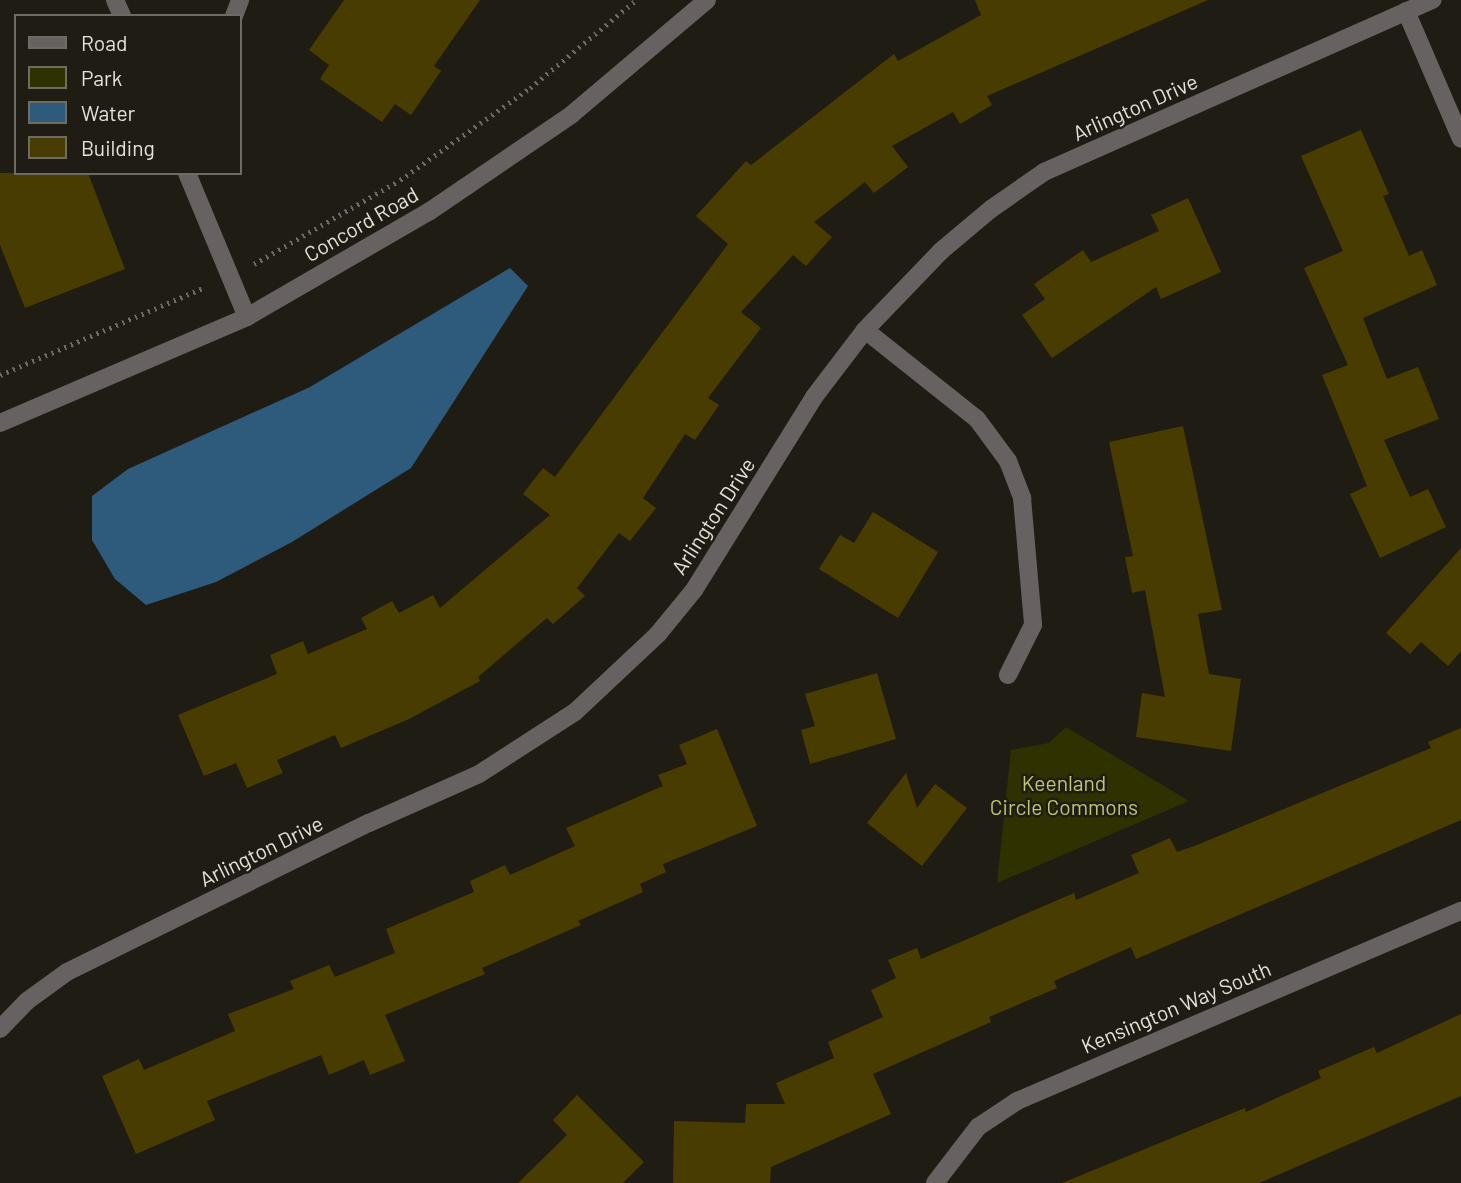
<!DOCTYPE html>
<html>
<head>
<meta charset="utf-8">
<style>
  body { margin:0 }
  #map { position:relative; width:1461px; height:1183px; overflow:hidden; background:#1f1d13; font-family:Barlow,sans-serif }
  div>[style] { position:absolute }
  [style*='--x'] { left:calc(var(--x)*1px); top:calc(var(--y)*1px); width:calc(var(--w)*1px); rotate:calc(var(--a)*1deg) }
  .green>* { inset:0; background:#2f3100 }
  .water>* { inset:0; background:#2e5a7c }
  .building>* { inset:0; background:#493c00 }
  .path>* { height:4.5px; margin-top:-2.25px; transform-origin:0; background:repeating-linear-gradient(90deg,#6d6c63 0 2px,transparent 0 7px) }
  .minor>* { height:18px; margin:-9px; padding:0 9px; transform-origin:9px; border-radius:9px; background:#676162 }
  span { translate:-50% -50%; white-space:nowrap; text-align:center; line-height:1.15; -webkit-text-stroke:5px #1f1d13; paint-order:stroke }
  .street-label { font-size:21px; color:#e3e2db }
  .park-label { font-size:21px; color:#c0c573 }
  .legend { position:absolute; left:14px; top:14px; width:228px; height:161px; box-sizing:border-box; background:#1f1d13; border:2px solid #6d6c63; margin:0; padding:9px 12px; list-style:none; font-size:21px; color:#e3e2db }
  .legend li { display:flex; align-items:center; gap:14px; height:35px }
  .legend b { width:35px; border:2px solid #6d6c63 }
</style>
</head>
<body>
<div id="map">
  <div class="green">
    <i style="clip-path:polygon(1066px 727px,1189px 801px,997px 883px,1011px 750px,1049px 743px)"></i>
  </div>
  <div class="water">
    <i style="clip-path:polygon(510px 268px,528px 286px,411px 468px,292px 542px,216px 582px,146px 605px,115px 579px,92px 540px,92px 496px,128px 469px,310px 387px)"></i>
  </div>
  <div class="building">
    <i style="clip-path:polygon(344px 0,480px 0,434px 66px,441px 71px,411px 115px,395px 104px,382px 122px,320px 79px,329px 65px,309px 50px)"></i>
    <i style="clip-path:polygon(975px 0,1208px 0,987px 96px,992px 105px,960px 124px,953px 112px,892px 146px,908px 167px,874px 193px,865px 182px,814px 222px,832px 237px,806px 266px,793px 255px,741px 312px,761px 328px,708px 398px,719px 405px,695px 440px,685px 434px,643px 498px,656px 508px,630px 541px,619px 533px,577px 588px,585px 596px,553px 624px,547px 618px,478px 677px,480px 681px,409px 719px,341px 748px,335px 735px,277px 760px,283px 773px,247px 788px,236px 763px,204px 776px,178px 715px,277px 674px,270px 655px,303px 641px,308px 654px,367px 629px,361px 618px,392px 601px,399px 613px,433px 595px,440px 608px,550px 515px,523px 494px,543px 468px,555px 477px,728px 244px,696px 216px,746px 161px,751px 165px,894px 54px,898px 61px,981px 15px)"></i>
    <i style="clip-path:polygon(1361px 130px,1389px 194px,1383px 196px,1409px 256px,1422px 250px,1437px 285px,1363px 318px,1387px 379px,1418px 367px,1439px 419px,1384px 440px,1410px 497px,1428px 489px,1446px 527px,1380px 558px,1350px 494px,1367px 486px,1322px 375px,1348px 365px,1304px 268px,1343px 251px,1301px 156px)"></i>
    <i style="clip-path:polygon(0 173px,88px 173px,125px 269px,25px 308px,0 245px)"></i>
    <i style="clip-path:polygon(1188px 198px,1221px 272px,1161px 299px,1156px 287px,1052px 358px,1022px 315px,1045px 299px,1034px 284px,1083px 250px,1091px 262px,1159px 231px,1151px 215px)"></i>
    <i style="clip-path:polygon(1183px 426px,1222px 610px,1198px 614px,1209px 674px,1241px 679px,1231px 751px,1136px 737px,1142px 693px,1165px 697px,1145px 590px,1132px 593px,1125px 557px,1133px 556px,1109px 442px)"></i>
    <i style="clip-path:polygon(873px 512px,938px 552px,898px 618px,819px 569px,840px 535px,854px 543px)"></i>
    <i style="clip-path:polygon(1461px 548px,1461px 651px,1448px 666px,1421px 642px,1410px 654px,1386px 633px)"></i>
    <i style="clip-path:polygon(877px 673px,896px 739px,810px 764px,801px 730px,815px 726px,805px 694px)"></i>
    <i style="clip-path:polygon(1461px 728px,1461px 820px,1136px 959px,1131px 947px,1054px 981px,1057px 988px,989px 1017px,991px 1022px,873px 1074px,891px 1114px,771px 1167px,770px 1183px,673px 1183px,674px 1121px,745px 1123px,746px 1104px,785px 1104px,776px 1083px,834px 1058px,828px 1042px,883px 1017px,871px 990px,896px 978px,888px 960px,917px 948px,921px 959px,1074px 893px,1076px 900px,1139px 873px,1131px 855px,1170px 838px,1177px 852px,1197px 845px,1431px 748px,1428px 742px)"></i>
    <i style="clip-path:polygon(717px 729px,757px 826px,663px 864px,666px 872px,640px 884px,643px 892px,578px 921px,581px 925px,482px 968px,485px 974px,385px 1015px,405px 1061px,370px 1075px,364px 1060px,329px 1075px,321px 1055px,207px 1101px,215px 1120px,136px 1154px,102px 1076px,139px 1059px,144px 1070px,235px 1031px,228px 1014px,294px 989px,290px 981px,329px 965px,335px 977px,395px 953px,386px 929px,474px 892px,470px 881px,505px 865px,510px 875px,575px 846px,566px 828px,663px 786px,658px 775px,687px 764px,679px 745px)"></i>
    <i style="clip-path:polygon(906px 773px,917px 808px,935px 784px,967px 808px,922px 866px,867px 823px)"></i>
    <i style="clip-path:polygon(1461px 1014px,1461px 1096px,1259px 1183px,1062px 1183px,1245px 1108px,1246px 1112px,1321px 1078px,1318px 1071px,1374px 1047px,1377px 1053px)"></i>
    <i style="clip-path:polygon(577px 1095px,644px 1162px,623px 1183px,518px 1183px,567px 1135px,553px 1120px)"></i>
  </div>
  <div class="path">
    <i style="--x:254;--y:264;--w:168;--a:-29.9"></i>
    <i style="--x:400;--y:180;--w:159;--a:-35.3"></i>
    <i style="--x:530;--y:88;--w:138;--a:-39.7"></i>
    <i style="--x:0;--y:375;--w:223;--a:-23.2"></i>
  </div>
  <div class="minor">
    <i style="--x:115;--y:0;--w:17;--a:66"></i>
    <i style="--x:1406;--y:11;--w:139;--a:66.7"></i>
    <i style="--x:234;--y:16;--w:17;--a:-69"></i>
    <i style="--x:187;--y:173;--w:156;--a:67.4"></i>
    <i style="--x:865;--y:330;--w:143;--a:38.5"></i>
    <i style="--x:977;--y:419;--w:52;--a:53.6"></i>
    <i style="--x:1008;--y:461;--w:40;--a:69"></i>
    <i style="--x:1022;--y:498;--w:127;--a:85"></i>
    <i style="--x:1033;--y:625;--w:56;--a:116.6"></i>
    <i style="--x:0;--y:423;--w:269;--a:-23.2"></i>
    <i style="--x:247;--y:317;--w:211;--a:-30.1"></i>
    <i style="--x:430;--y:211;--w:171;--a:-34.2"></i>
    <i style="--x:571;--y:115;--w:178;--a:-40.2"></i>
    <i style="--x:0;--y:1029;--w:39;--a:-46"></i>
    <i style="--x:27;--y:1001;--w:49;--a:-35.9"></i>
    <i style="--x:67;--y:972;--w:337;--a:-26.3"></i>
    <i style="--x:369;--y:823;--w:120;--a:-24"></i>
    <i style="--x:479;--y:774;--w:114;--a:-32.9"></i>
    <i style="--x:575;--y:712;--w:114;--a:-43.2"></i>
    <i style="--x:658;--y:634;--w:57;--a:-50.7"></i>
    <i style="--x:694;--y:590;--w:227;--a:-58.1"></i>
    <i style="--x:814;--y:397;--w:84;--a:-52.7"></i>
    <i style="--x:865;--y:330;--w:110;--a:-46.1"></i>
    <i style="--x:941;--y:251;--w:65;--a:-40"></i>
    <i style="--x:991;--y:209;--w:65;--a:-34.9"></i>
    <i style="--x:1044;--y:172;--w:425;--a:-23.9"></i>
    <i style="--x:935;--y:1183;--w:71;--a:-52.5"></i>
    <i style="--x:978;--y:1127;--w:47;--a:-33.7"></i>
    <i style="--x:1017;--y:1101;--w:483;--a:-23.2"></i>
  </div>
  <div class="street-label">
    <span style="left:1135px;top:107px;rotate:-24deg">Arlington Drive</span>
    <span style="left:361px;top:224px;rotate:-30deg">Concord Road</span>
    <span style="left:713px;top:516px;rotate:-57deg">Arlington Drive</span>
    <span style="left:261px;top:851px;rotate:-26deg">Arlington Drive</span>
    <span style="left:1176px;top:1007px;rotate:-23deg">Kensington Way South</span>
  </div>
  <div class="park-label">
    <span style="left:1064px;top:795px">Keenland<br>Circle Commons</span>
  </div>
  <ul class="legend">
  <li><b style="height:9px;background:#676162"></b>Road</li>
  <li><b style="height:19px;background:#2f3100"></b>Park</li>
  <li><b style="height:19px;background:#2e5a7c"></b>Water</li>
  <li><b style="height:19px;background:#493c00"></b>Building</li>
  </ul>
</div>
</body>
</html>
